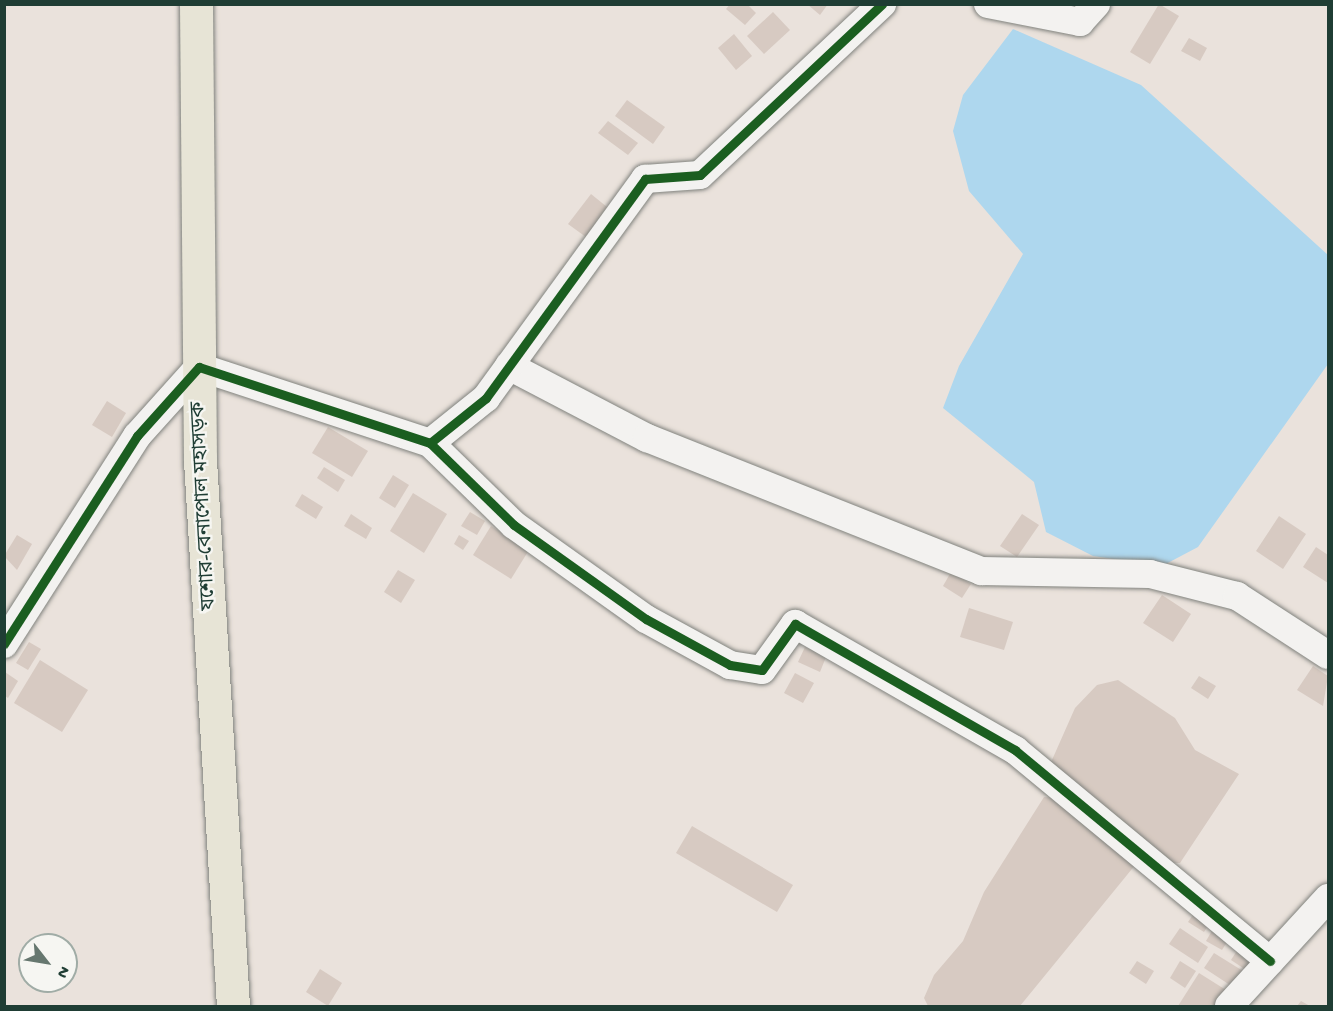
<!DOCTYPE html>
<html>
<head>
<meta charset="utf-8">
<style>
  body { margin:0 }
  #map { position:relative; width:1333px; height:1011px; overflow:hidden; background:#eae2dc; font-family:"Gochi Hand","Noto Sans Bengali",sans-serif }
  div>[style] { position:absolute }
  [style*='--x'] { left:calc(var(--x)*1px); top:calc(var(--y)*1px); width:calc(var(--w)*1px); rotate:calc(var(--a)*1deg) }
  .water>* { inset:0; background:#aed7ee }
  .building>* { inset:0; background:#d7cac2 }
  .roads { filter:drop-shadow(0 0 2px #80827d) drop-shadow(0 0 2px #80827d) }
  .minor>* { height:28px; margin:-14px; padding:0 14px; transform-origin:14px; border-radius:14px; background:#f3f2f0 }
  .highway>* { height:33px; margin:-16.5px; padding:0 16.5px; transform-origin:16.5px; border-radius:16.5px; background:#e7e4d6 }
  .cycleway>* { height:9px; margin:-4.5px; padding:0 4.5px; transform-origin:4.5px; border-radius:4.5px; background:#1b5e20 }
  span { translate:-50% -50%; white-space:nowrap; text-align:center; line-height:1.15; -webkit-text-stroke:4.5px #f6f6f2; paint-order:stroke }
  .street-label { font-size:20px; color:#1f3d34 }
  .frame { position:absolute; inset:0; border:6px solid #1f3d34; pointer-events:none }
  .north { position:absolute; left:18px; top:933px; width:60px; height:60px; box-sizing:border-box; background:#f6f6f2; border:2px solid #a0aca6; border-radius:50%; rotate:121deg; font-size:16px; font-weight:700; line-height:24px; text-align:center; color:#1f3d34 }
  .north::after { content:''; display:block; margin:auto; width:21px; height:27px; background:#66776f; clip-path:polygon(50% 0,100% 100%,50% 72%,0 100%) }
</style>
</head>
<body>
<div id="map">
  <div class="water">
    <i style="clip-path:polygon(1013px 29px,1141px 85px,1328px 255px,1328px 364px,1198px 547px,1162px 566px,1093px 556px,1046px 532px,1034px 482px,943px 408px,959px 366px,1023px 254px,969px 191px,953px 131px,963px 95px)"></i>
  </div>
  <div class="building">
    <i style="clip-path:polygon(730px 4px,747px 4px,756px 13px,745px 25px,726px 9px)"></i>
    <i style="clip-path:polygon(807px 4px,828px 4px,820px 15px)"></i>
    <i style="clip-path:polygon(1159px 4px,1179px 16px,1150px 64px,1130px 52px)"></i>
    <i style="clip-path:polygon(773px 12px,790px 30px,764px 54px,747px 36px)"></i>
    <i style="clip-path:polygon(734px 34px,752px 56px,736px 70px,718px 48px)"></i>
    <i style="clip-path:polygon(1189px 38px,1207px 48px,1200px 61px,1181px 51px)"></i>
    <i style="clip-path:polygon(627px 100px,665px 127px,653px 144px,615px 116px)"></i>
    <i style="clip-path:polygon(608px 121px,638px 143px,628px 155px,598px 133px)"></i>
    <i style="clip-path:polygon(591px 194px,612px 211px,590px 240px,568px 224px)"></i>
    <i style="clip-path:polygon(107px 401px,126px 413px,112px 437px,92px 425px)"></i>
    <i style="clip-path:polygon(328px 427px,368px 451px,352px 477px,312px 453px)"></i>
    <i style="clip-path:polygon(324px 467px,345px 480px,338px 492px,317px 478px)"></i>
    <i style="clip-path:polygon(393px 475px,409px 485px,395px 508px,379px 498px)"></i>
    <i style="clip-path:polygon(413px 493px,447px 514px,424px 553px,390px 531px)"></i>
    <i style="clip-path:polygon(302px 494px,323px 507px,316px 519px,295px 506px)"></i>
    <i style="clip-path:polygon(470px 512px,485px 521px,477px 535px,461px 526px)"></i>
    <i style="clip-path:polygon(351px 514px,372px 528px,366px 539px,344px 526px)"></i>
    <i style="clip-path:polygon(1022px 514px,1039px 525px,1017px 557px,1000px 546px)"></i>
    <i style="clip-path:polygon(1279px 516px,1306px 534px,1283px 569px,1256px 551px)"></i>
    <i style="clip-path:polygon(491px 526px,529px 550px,511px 579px,473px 555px)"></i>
    <i style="clip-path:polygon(17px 535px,32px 544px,17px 570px,4px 556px)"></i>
    <i style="clip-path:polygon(459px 535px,469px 541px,463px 550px,454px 544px)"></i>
    <i style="clip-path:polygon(1316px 547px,1328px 555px,1328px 583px,1303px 567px)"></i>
    <i style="clip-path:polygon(398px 570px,415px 580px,401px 603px,384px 592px)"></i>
    <i style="clip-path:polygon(951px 572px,971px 584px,962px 598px,943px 586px)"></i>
    <i style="clip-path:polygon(1162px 595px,1191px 614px,1173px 642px,1143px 623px)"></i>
    <i style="clip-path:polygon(969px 608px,1013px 622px,1004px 650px,960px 637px)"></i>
    <i style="clip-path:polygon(29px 642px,41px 649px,28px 670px,16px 663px)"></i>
    <i style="clip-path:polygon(805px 647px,826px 657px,820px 672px,798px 662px)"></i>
    <i style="clip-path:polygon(40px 660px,88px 690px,62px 732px,14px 703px)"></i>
    <i style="clip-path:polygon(1313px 666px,1328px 676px,1323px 706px,1297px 690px)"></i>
    <i style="clip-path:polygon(5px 672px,18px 681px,8px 698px,5px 696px)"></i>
    <i style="clip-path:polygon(795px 673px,814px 683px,803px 703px,784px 693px)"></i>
    <i style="clip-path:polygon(1199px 676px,1216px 686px,1208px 699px,1191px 688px)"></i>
    <i style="clip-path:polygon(1118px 680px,1175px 718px,1195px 750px,1239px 774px,1180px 863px,1165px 863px,1048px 769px,1075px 708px,1097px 685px)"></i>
    <i style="clip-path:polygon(1044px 797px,1058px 798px,1136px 864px,1020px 1006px,928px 1006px,924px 998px,934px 975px,963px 941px,984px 892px)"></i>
    <i style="clip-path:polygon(692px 826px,793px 885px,777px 912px,676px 853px)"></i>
    <i style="clip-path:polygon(1199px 906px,1214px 916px,1204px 932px,1188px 922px)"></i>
    <i style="clip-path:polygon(1216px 924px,1232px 934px,1222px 950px,1206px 941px)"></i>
    <i style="clip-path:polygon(1180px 928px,1208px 947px,1198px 963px,1169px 944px)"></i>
    <i style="clip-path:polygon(1238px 949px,1256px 960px,1249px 972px,1231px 960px)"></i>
    <i style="clip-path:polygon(1214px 953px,1243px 971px,1233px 987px,1204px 968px)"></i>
    <i style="clip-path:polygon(1137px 961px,1154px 971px,1146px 984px,1129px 973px)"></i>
    <i style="clip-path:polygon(1180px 961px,1196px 971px,1185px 988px,1170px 978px)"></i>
    <i style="clip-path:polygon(320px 969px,342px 983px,328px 1006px,306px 992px)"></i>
    <i style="clip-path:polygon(1199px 973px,1226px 990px,1216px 1006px,1178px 1006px)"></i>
    <i style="clip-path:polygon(1301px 1001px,1310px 1006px,1297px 1006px)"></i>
  </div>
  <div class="roads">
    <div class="minor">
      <i style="--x:988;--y:4;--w:94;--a:11.1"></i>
      <i style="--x:1080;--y:22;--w:24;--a:-48"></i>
      <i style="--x:509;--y:366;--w:156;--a:27.6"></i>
      <i style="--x:647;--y:438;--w:360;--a:21.7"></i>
      <i style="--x:981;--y:571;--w:169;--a:1"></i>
      <i style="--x:1150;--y:574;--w:90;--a:14.2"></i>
      <i style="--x:1237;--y:596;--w:108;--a:33"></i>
      <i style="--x:430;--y:443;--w:117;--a:44.3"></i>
      <i style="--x:514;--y:525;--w:162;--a:35.5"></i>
      <i style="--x:646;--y:619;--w:96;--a:28.7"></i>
      <i style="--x:730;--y:665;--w:32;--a:9"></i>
      <i style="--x:762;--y:670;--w:57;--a:-54.3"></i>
      <i style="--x:795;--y:624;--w:254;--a:29.8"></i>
      <i style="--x:1015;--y:750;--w:331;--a:39.6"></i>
      <i style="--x:4;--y:644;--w:247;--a:-57.4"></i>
      <i style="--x:137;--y:436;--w:93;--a:-48.1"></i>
      <i style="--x:199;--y:367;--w:243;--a:18.2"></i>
      <i style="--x:430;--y:443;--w:72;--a:-38.8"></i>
      <i style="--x:486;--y:398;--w:271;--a:-54"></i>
      <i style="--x:645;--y:179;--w:55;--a:-4.2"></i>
      <i style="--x:700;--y:175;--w:250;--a:-43.2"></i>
      <i style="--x:1229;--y:1006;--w:147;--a:-47.5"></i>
    </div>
    <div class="highway">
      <i style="--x:196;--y:4;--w:456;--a:89.5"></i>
      <i style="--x:200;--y:460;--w:547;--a:86.54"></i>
    </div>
  </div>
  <div class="cycleway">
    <i style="--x:430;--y:443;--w:117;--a:44.3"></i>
    <i style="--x:514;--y:525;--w:162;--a:35.5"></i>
    <i style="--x:646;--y:619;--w:96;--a:28.7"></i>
    <i style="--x:730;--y:665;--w:32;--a:9"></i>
    <i style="--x:762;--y:670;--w:57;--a:-54.3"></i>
    <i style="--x:795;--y:624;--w:254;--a:29.8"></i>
    <i style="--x:1015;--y:750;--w:331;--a:39.6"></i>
    <i style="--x:4;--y:644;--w:247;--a:-57.4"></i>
    <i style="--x:137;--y:436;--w:93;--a:-48.1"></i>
    <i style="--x:199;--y:367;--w:243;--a:18.2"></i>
    <i style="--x:430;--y:443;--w:72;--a:-38.8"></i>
    <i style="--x:486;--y:398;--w:271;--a:-54"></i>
    <i style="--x:645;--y:179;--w:55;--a:-4.2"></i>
    <i style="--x:700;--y:175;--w:250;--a:-43.2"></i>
  </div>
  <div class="street-label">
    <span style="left:205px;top:506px;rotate:-93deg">যশোর-বেনাপোল মহাসড়ক</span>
  </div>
  <div class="frame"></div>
  <div class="north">N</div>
</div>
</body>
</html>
